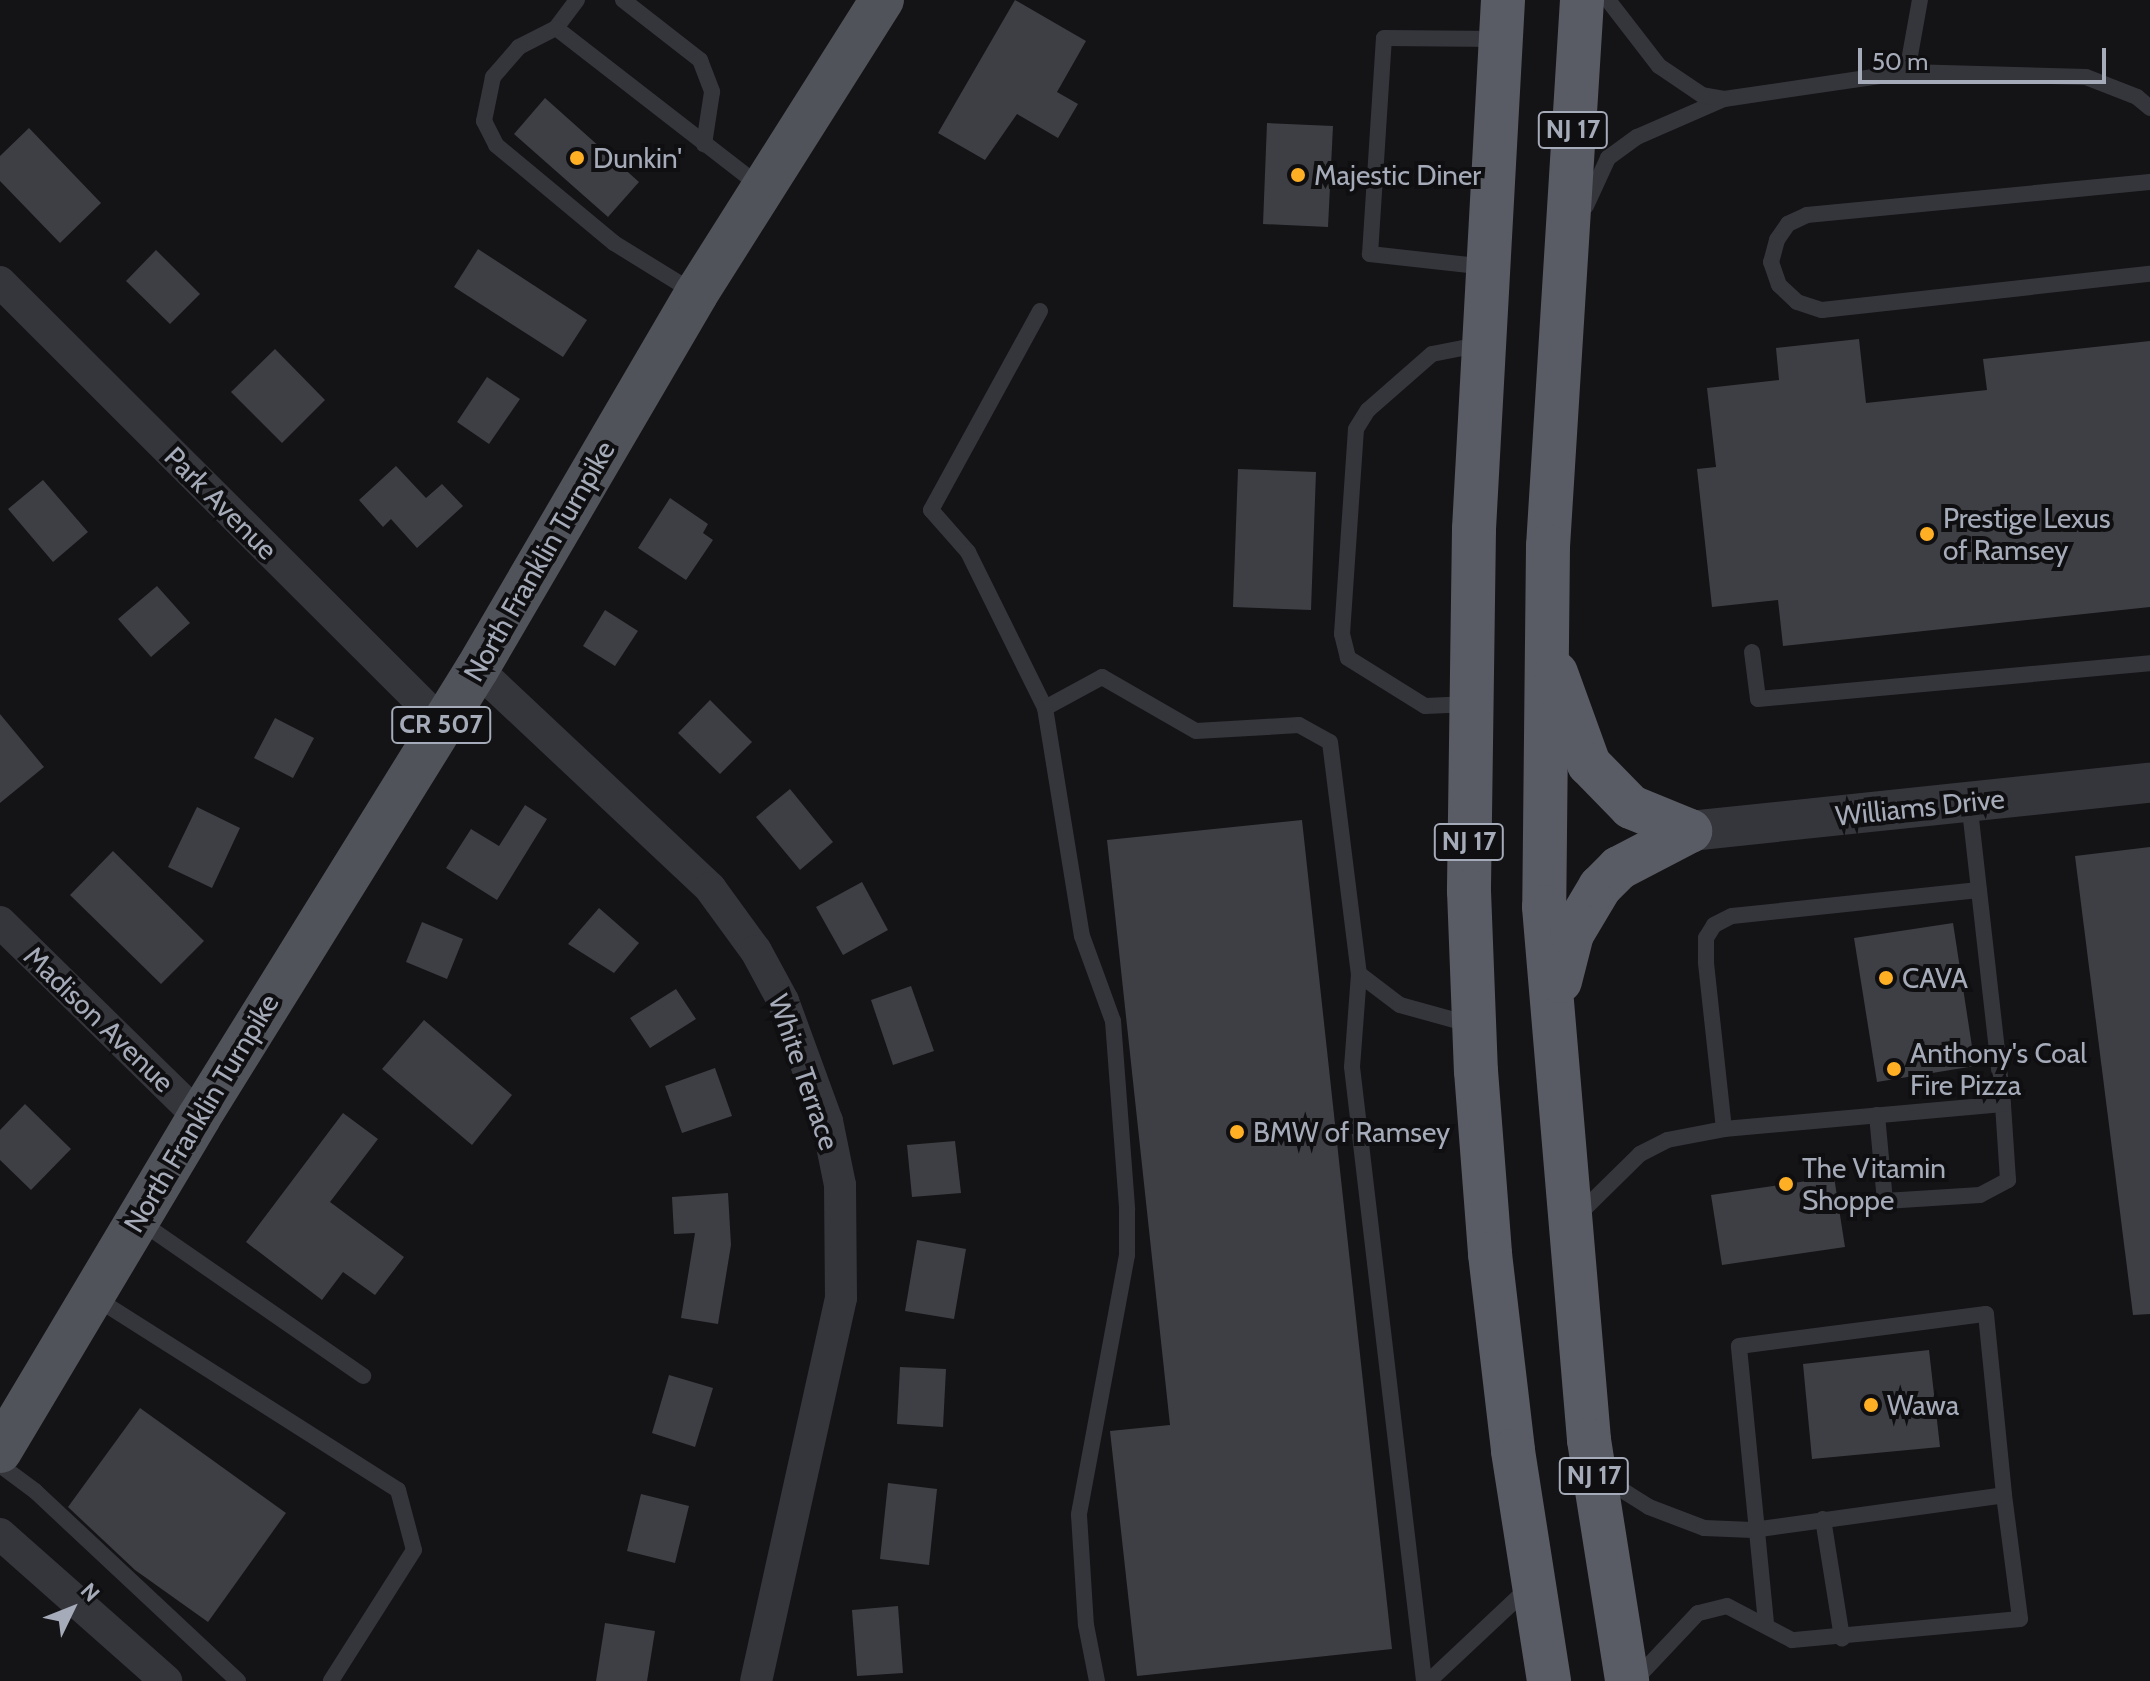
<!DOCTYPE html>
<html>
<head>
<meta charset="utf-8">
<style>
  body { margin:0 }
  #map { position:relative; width:2150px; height:1681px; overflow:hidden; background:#141416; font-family:Cabin,sans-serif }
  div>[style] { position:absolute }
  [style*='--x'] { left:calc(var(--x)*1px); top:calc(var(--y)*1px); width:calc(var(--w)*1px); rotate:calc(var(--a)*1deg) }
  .building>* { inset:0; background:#3e3f44 }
  .service>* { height:16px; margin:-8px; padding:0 8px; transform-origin:8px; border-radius:8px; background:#35363c }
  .minor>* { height:32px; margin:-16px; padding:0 16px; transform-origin:16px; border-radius:16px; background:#35363c }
  .tertiary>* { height:40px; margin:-20px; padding:0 20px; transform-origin:20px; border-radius:20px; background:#35363c }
  .primary>* { height:44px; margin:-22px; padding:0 22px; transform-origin:22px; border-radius:22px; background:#51535b }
  .trunk>* { height:44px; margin:-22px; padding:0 22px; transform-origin:22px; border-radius:22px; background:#595c64 }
  .dots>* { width:22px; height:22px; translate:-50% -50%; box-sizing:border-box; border:4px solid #0f0f11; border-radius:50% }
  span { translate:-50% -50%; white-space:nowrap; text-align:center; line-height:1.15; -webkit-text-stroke:8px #0f0f11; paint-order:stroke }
  .shield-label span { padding:2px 6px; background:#0f0f11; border:2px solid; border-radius:6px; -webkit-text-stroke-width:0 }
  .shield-label { font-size:26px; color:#a5abb8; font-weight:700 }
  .poi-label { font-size:28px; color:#a5abb8 }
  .left { translate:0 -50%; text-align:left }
  .street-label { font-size:28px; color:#a5abb8 }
  .north { position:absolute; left:32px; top:1569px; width:80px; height:80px; -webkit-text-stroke:6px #0f0f11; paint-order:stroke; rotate:47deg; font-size:22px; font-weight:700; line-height:32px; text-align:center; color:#a5abb8 }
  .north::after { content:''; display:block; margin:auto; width:28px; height:36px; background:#a5abb8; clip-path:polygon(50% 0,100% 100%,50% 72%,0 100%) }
  .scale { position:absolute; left:1858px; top:48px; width:248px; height:36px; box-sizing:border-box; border:4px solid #a5abb8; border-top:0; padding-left:10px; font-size:24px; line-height:28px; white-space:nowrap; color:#a5abb8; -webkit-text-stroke:6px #0f0f11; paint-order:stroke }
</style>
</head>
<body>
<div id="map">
  <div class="building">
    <i style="clip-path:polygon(1015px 0,1086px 41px,1057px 92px,1078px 104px,1058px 138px,1017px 114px,985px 160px,938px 133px)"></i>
    <i style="clip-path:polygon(545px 98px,639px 182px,608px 217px,514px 134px)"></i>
    <i style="clip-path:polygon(1267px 123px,1333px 126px,1328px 227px,1263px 224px)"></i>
    <i style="clip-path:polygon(29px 128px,101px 203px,60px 243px,0 181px,0 156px)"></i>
    <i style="clip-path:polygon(478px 249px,587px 320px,563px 357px,454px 287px)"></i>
    <i style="clip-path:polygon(156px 250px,200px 294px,170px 324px,126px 281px)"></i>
    <i style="clip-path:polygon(1859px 339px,1866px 403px,1987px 390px,1983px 359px,2150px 341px,2150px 607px,1783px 646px,1778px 600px,1712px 607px,1697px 469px,1716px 467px,1707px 388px,1779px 380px,1776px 348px)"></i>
    <i style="clip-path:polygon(275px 349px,325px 400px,282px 443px,231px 392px)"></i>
    <i style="clip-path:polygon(487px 377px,520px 399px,489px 444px,457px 422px)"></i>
    <i style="clip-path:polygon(396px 466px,426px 498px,442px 484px,463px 506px,417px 548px,391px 519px,383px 527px,359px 500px)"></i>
    <i style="clip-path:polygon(1238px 469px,1316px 472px,1311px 610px,1233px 607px)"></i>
    <i style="clip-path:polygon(43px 480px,88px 532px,53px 562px,8px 509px)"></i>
    <i style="clip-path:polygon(670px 498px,708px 524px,703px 533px,713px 540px,686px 580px,638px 548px)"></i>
    <i style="clip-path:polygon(157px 586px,190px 623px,151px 657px,118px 619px)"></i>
    <i style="clip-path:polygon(605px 610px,638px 631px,615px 666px,583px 646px)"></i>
    <i style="clip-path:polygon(710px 700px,752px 742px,720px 774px,678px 733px)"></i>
    <i style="clip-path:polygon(0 714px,44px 767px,0 803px)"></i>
    <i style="clip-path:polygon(275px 718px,314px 738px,293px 778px,254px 758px)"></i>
    <i style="clip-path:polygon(790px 789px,833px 842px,800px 870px,756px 817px)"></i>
    <i style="clip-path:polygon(525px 805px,547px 819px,497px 900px,446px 868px,471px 829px,499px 846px)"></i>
    <i style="clip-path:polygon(197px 807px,240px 828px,212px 888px,168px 867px)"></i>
    <i style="clip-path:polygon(1302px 820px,1392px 1649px,1137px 1676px,1110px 1431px,1170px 1425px,1107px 840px)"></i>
    <i style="clip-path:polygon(2150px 847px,2150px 1314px,2133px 1315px,2075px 856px)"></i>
    <i style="clip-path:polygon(113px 851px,204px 941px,161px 984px,70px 895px)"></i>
    <i style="clip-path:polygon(862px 882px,888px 930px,843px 955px,816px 907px)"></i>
    <i style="clip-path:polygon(599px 908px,639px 943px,614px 973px,568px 944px)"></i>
    <i style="clip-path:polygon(422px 922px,463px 939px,447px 979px,406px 962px)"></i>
    <i style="clip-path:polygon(1953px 923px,1975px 1066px,1877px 1082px,1854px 938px)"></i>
    <i style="clip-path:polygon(911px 986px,934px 1051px,893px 1065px,871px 1000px)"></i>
    <i style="clip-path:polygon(676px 989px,696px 1019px,650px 1048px,630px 1018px)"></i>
    <i style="clip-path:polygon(424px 1020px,512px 1095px,472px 1145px,382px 1069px)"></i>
    <i style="clip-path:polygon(715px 1068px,732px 1116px,682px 1133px,665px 1086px)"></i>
    <i style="clip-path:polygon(25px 1104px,71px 1149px,31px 1190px,0 1160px,0 1130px)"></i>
    <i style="clip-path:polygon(343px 1113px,378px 1139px,330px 1202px,404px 1257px,375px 1295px,343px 1272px,322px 1300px,246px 1242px)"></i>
    <i style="clip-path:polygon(955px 1141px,961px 1193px,912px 1197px,907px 1145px)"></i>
    <i style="clip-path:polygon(1834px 1177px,1845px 1247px,1722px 1265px,1711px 1195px)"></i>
    <i style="clip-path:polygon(728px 1193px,731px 1245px,718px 1324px,681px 1318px,695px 1233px,674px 1234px,672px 1197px)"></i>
    <i style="clip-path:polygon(917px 1240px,966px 1249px,954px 1319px,905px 1311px)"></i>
    <i style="clip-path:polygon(1929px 1350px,1940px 1447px,1812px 1459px,1803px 1364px)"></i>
    <i style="clip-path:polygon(900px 1367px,946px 1369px,943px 1427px,897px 1424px)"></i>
    <i style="clip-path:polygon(669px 1375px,713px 1388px,695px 1447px,652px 1433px)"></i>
    <i style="clip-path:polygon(140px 1408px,286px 1513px,208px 1622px,135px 1570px,68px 1507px)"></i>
    <i style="clip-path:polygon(888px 1483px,937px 1489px,929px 1565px,880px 1559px)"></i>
    <i style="clip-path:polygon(641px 1494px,689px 1506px,675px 1563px,627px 1551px)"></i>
    <i style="clip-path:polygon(898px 1606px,903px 1673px,857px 1676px,852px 1610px)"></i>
    <i style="clip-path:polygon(605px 1623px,655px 1631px,647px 1681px,596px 1681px)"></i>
  </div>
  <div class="service">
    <i style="--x:577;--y:0;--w:35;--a:127"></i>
    <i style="--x:556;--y:28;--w:259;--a:37.8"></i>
    <i style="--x:623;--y:0;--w:98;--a:37.9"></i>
    <i style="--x:700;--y:60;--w:34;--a:69"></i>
    <i style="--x:712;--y:92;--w:53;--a:98.7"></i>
    <i style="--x:556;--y:28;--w:42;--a:152.8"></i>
    <i style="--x:519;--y:47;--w:40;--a:131"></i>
    <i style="--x:493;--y:77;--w:45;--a:101.6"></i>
    <i style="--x:484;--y:121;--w:27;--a:63"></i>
    <i style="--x:496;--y:145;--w:153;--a:39.7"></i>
    <i style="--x:614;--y:243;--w:95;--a:31.7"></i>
    <i style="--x:1907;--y:72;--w:73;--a:-79.8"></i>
    <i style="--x:1724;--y:99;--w:185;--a:-8.4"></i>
    <i style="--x:1907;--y:72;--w:179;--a:1.6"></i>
    <i style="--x:2086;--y:77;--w:55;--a:21.4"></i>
    <i style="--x:2137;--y:97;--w:17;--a:40"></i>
    <i style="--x:2150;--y:182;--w:345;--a:174.5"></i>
    <i style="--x:1807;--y:215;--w:21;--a:155"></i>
    <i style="--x:1788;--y:224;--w:19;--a:125"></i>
    <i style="--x:1777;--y:240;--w:23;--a:105"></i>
    <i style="--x:1771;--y:262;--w:24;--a:71"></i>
    <i style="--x:1779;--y:285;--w:25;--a:43"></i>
    <i style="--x:1797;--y:302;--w:26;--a:18"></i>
    <i style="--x:1822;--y:310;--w:330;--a:-6.3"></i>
    <i style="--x:1586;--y:206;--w:53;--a:-65.4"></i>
    <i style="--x:1608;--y:158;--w:36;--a:-36"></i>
    <i style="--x:1637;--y:137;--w:95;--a:-23.6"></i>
    <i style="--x:1724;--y:99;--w:22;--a:-170"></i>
    <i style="--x:1702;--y:95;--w:52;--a:-146"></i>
    <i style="--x:1659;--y:66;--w:83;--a:-127.7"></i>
    <i style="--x:1487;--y:267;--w:118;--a:-173.7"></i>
    <i style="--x:1370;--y:254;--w:216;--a:-86.3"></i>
    <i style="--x:1384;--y:38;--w:115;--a:0.5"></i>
    <i style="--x:1040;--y:311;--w:227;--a:118.7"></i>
    <i style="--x:931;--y:510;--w:56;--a:48.6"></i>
    <i style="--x:968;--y:552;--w:174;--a:63.7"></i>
    <i style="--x:1045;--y:708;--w:65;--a:-28.5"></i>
    <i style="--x:1102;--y:677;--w:108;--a:29.9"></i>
    <i style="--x:1196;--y:731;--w:103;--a:-3.3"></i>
    <i style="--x:1299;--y:725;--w:35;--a:29"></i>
    <i style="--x:1330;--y:742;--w:234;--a:82.9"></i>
    <i style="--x:1359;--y:974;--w:93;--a:94.3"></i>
    <i style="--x:1352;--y:1067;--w:618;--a:83.31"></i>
    <i style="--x:1752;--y:652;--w:47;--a:82.7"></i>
    <i style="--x:1758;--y:699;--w:394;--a:-5.2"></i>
    <i style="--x:1470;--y:704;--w:45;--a:177.5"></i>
    <i style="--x:1425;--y:706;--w:91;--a:-148.1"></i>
    <i style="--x:1348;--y:658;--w:25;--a:-104"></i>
    <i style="--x:1342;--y:634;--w:205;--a:-86.1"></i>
    <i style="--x:1356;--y:429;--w:22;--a:-58"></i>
    <i style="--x:1368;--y:410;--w:85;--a:-41.2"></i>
    <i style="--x:1432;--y:354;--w:52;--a:-11.1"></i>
    <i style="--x:1045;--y:708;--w:231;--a:80.8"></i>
    <i style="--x:1082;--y:936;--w:90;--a:70"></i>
    <i style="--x:1113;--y:1021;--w:189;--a:85.7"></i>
    <i style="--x:1127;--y:1209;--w:46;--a:90"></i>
    <i style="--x:1127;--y:1255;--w:264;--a:100.5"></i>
    <i style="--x:1079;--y:1515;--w:110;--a:86.4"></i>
    <i style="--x:1086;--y:1625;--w:57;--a:78.9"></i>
    <i style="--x:1359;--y:974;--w:51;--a:37.1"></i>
    <i style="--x:1400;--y:1005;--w:75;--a:15.5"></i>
    <i style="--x:1877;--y:1115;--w:86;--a:84.7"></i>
    <i style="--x:1885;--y:1201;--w:95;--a:-3.6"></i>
    <i style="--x:1980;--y:1195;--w:32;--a:-28"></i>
    <i style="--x:2008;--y:1180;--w:76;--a:-93.8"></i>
    <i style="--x:1724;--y:1129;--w:168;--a:-96.2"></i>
    <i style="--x:1706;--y:962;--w:24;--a:-90"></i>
    <i style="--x:1706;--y:938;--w:15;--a:-58"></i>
    <i style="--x:1714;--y:925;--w:20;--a:-27"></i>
    <i style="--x:1732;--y:916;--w:248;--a:-6"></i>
    <i style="--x:1576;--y:1217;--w:90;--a:-44.5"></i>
    <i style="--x:1640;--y:1154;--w:30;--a:-27"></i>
    <i style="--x:1667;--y:1140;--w:58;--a:-10.9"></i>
    <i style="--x:1724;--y:1129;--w:280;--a:-5.1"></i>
    <i style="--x:2003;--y:1104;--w:303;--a:-96.4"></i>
    <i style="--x:138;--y:1220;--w:274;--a:34.7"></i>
    <i style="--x:94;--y:1297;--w:360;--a:32.4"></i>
    <i style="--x:398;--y:1490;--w:62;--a:75.1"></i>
    <i style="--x:414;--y:1550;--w:155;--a:122.4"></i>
    <i style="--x:0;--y:1465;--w:44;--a:36.6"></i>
    <i style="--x:35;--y:1491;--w:278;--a:43.1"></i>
    <i style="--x:1603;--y:1478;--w:54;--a:32.2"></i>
    <i style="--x:1649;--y:1507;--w:59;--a:20.9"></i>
    <i style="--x:1704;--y:1528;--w:49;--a:2.3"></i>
    <i style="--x:1753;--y:1530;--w:253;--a:-7.9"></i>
    <i style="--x:2004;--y:1495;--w:125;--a:82.6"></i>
    <i style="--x:2020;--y:1619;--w:229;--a:174.7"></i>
    <i style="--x:1792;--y:1640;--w:73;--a:-152.4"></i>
    <i style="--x:1727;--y:1606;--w:30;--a:166"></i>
    <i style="--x:1698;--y:1613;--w:93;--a:133.3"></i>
    <i style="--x:1823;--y:1519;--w:121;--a:80.9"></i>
    <i style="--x:1766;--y:1623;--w:278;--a:-95.6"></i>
    <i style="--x:1739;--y:1346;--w:249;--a:-7.4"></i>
    <i style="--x:1986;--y:1314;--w:182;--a:84.3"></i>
    <i style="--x:1429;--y:1681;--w:136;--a:-43.2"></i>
  </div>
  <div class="minor">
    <i style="--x:0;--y:282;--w:624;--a:44.94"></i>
    <i style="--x:477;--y:669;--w:320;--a:43.2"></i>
    <i style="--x:710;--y:888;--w:78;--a:53.9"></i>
    <i style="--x:756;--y:951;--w:57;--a:61.6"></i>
    <i style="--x:783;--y:1001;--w:128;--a:69.9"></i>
    <i style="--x:827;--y:1121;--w:65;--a:78.5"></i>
    <i style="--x:840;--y:1185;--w:113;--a:89.5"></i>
    <i style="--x:841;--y:1298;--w:392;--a:102.5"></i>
    <i style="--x:0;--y:922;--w:279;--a:44.4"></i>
    <i style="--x:0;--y:1534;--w:222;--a:41.5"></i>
  </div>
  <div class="tertiary">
    <i style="--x:1690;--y:831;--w:462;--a:-6"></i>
  </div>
  <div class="primary">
    <i style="--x:0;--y:1451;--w:389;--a:-59.2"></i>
    <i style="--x:199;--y:1117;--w:527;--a:-58.18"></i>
    <i style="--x:477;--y:669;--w:434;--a:-59.7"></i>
    <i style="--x:696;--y:294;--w:348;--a:-57.7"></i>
  </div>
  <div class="trunk">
    <i style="--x:1503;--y:0;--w:530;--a:93.14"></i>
    <i style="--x:1474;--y:529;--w:362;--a:90.8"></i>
    <i style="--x:1469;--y:891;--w:180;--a:87.8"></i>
    <i style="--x:1476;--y:1071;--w:184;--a:85.6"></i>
    <i style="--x:1490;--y:1254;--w:198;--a:83.3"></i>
    <i style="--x:1513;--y:1451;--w:233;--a:81.1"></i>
    <i style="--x:1582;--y:0;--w:547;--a:93.56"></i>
    <i style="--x:1548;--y:546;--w:361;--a:90.6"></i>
    <i style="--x:1544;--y:907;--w:535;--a:85.17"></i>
    <i style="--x:1589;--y:1440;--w:244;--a:81"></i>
    <i style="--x:1556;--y:673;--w:97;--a:70.1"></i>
    <i style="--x:1589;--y:764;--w:60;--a:45.7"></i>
    <i style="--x:1631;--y:807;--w:64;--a:22.1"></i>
    <i style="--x:1560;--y:981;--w:49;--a:-75.7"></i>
    <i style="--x:1572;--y:934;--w:55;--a:-59.2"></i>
    <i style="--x:1600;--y:887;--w:27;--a:-45"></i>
    <i style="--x:1619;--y:868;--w:80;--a:-27.5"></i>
  </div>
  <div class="dots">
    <i style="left:577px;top:158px;background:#ffaf24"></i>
    <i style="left:1298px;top:175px;background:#ffaf24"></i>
    <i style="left:1927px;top:534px;background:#ffaf24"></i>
    <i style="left:1886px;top:978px;background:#ffaf24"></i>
    <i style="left:1894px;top:1069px;background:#ffaf24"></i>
    <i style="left:1237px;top:1132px;background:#ffaf24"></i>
    <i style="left:1786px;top:1184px;background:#ffaf24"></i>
    <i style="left:1871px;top:1405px;background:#ffaf24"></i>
  </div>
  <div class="shield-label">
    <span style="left:1573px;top:130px">NJ 17</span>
    <span style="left:441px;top:725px">CR 507</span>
    <span style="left:1469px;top:842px">NJ 17</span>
    <span style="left:1594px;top:1476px">NJ 17</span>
  </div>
  <div class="poi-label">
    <span class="left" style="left:593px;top:158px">Dunkin'</span>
    <span class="left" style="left:1314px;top:175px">Majestic Diner</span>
    <span class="left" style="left:1943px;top:534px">Prestige Lexus<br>of Ramsey</span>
    <span class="left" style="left:1902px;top:978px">CAVA</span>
    <span class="left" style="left:1910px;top:1069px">Anthony's Coal<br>Fire Pizza</span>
    <span class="left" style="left:1253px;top:1132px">BMW of Ramsey</span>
    <span class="left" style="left:1802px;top:1184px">The Vitamin<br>Shoppe</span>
    <span class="left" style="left:1887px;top:1405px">Wawa</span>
  </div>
  <div class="street-label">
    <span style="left:221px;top:503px;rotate:45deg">Park Avenue</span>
    <span style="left:539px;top:561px;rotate:-60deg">North Franklin Turnpike</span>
    <span style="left:1920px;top:807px;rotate:-6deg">Williams Drive</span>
    <span style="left:99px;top:1019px;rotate:44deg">Madison Avenue</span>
    <span style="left:804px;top:1072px;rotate:71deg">White Terrace</span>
    <span style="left:201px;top:1113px;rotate:-59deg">North Franklin Turnpike</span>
  </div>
  <div class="north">N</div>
  <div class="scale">50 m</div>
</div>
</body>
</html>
